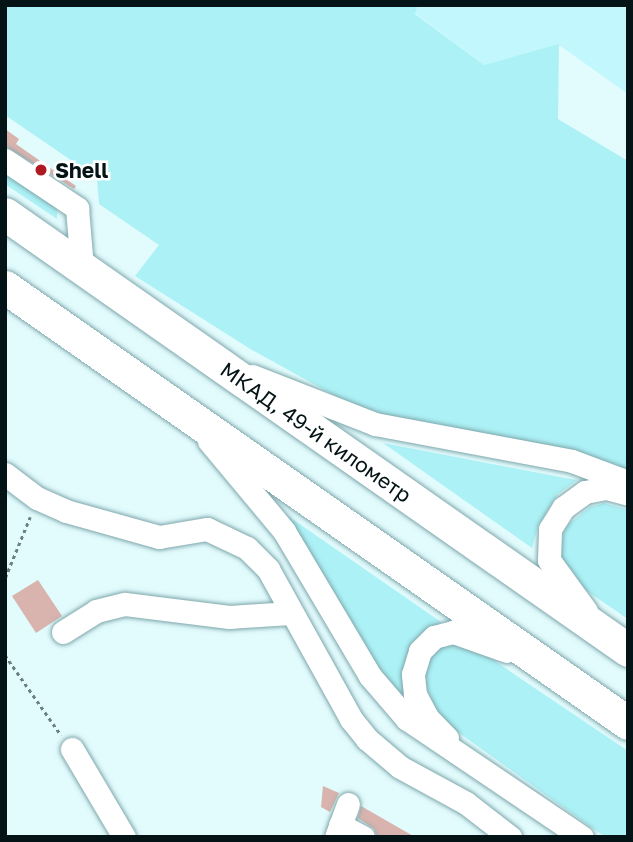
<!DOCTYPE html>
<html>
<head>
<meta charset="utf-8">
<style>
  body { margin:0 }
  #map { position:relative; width:633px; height:842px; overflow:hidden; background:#e2fbfd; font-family:"Golos Text",sans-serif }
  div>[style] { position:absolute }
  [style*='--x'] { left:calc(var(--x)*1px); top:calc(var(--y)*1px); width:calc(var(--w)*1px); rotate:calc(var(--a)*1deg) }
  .built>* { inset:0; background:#c2f8fd }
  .green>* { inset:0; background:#acf1f6 }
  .building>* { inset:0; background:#d9b3ae }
  .path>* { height:2.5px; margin-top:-1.25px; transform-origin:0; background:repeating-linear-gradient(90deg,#6d8082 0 3.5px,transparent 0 7px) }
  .roads { filter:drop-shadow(0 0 2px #7ea7ab) drop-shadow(0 0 2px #7ea7ab) }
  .minor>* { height:23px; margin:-11.5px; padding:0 11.5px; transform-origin:11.5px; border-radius:11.5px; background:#fff }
  .highway>* { height:33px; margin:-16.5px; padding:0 16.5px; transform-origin:16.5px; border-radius:16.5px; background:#fff }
  .dots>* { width:19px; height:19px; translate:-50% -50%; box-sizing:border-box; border:4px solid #fff; border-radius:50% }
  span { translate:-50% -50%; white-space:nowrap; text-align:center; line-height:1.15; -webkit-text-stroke:5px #fff; paint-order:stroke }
  .poi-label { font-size:21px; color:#041315; font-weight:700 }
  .left { translate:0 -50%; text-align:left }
  .street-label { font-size:21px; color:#041315 }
  .frame { position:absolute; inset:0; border:7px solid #041315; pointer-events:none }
</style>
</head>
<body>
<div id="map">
  <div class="built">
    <i style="clip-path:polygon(418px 5px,628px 5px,628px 94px,559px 45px,484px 65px,415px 13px)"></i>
  </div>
  <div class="green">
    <i style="clip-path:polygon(5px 5px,418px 5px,415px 14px,484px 65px,559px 44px,558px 119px,628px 161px,628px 471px,571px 451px,415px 425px,357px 408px,252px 350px,135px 276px,159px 245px,99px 204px,97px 178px,5px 115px)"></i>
    <i style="clip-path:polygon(5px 167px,57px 203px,57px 219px,5px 184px)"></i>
    <i style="clip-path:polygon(383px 443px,565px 478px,577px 480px,558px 494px,538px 526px,532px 548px)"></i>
    <i style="clip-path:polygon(604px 503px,628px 510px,628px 619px,578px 585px,559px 555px,565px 527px,590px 507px)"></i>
    <i style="clip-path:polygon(288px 516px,441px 622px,416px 644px,406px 660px,404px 703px,370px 655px)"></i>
    <i style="clip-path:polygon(448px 641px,480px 651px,628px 751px,628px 837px,605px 837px,441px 720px,423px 680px,431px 652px)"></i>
  </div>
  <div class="building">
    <i style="clip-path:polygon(5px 129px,19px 139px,16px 144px,76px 186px,74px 189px,5px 146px)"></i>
    <i style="clip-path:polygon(38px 580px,62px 616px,36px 633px,12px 596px)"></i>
    <i style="clip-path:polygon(323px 786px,339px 793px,330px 812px,321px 807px)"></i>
    <i style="clip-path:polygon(361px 806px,415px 837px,377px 837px,374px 829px,358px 818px)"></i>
  </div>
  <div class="path">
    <i style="--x:5;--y:578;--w:66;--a:-67.7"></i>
    <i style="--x:5;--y:655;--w:98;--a:55"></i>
  </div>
  <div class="roads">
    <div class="minor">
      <i style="--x:5;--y:160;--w:87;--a:33.7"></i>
      <i style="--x:77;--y:208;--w:60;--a:85.2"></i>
      <i style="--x:252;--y:376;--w:132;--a:21.3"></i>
      <i style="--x:375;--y:424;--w:200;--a:10.6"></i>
      <i style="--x:572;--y:461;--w:60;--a:20.6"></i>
      <i style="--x:209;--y:441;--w:117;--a:50.2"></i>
      <i style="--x:284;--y:531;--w:169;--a:59.3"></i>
      <i style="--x:370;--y:676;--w:57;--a:49.3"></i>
      <i style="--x:407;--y:719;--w:211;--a:34"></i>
      <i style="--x:5;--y:474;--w:40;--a:37"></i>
      <i style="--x:37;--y:498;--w:32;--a:24"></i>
      <i style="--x:66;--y:511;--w:97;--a:15.6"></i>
      <i style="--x:159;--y:537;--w:49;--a:-9.5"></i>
      <i style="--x:207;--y:529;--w:44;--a:25.4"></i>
      <i style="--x:247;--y:548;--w:30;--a:45"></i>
      <i style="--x:268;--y:569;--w:171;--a:61"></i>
      <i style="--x:351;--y:719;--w:26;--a:51"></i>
      <i style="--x:367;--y:739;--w:43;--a:40.3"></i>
      <i style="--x:400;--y:767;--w:75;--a:28.6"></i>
      <i style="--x:466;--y:803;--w:56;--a:37.7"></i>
      <i style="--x:586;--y:611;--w:63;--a:-126"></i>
      <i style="--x:549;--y:560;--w:31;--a:-88"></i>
      <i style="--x:550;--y:529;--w:25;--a:-58"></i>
      <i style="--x:563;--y:508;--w:27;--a:-36"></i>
      <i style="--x:585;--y:492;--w:21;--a:-11"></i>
      <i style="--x:606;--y:488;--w:23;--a:15"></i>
      <i style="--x:63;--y:632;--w:39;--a:-32"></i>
      <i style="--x:96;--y:611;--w:30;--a:-14"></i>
      <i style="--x:125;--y:604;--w:105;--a:7.1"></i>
      <i style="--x:229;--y:617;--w:62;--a:-3.7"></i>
      <i style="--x:447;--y:738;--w:29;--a:-134"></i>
      <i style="--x:427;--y:717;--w:26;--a:-118"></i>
      <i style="--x:415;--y:694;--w:20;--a:-96"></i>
      <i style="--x:413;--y:674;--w:24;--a:-73"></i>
      <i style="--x:420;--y:651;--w:20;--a:-45"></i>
      <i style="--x:434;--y:637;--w:20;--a:-15"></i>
      <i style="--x:453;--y:632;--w:57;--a:19.4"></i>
      <i style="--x:72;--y:749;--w:102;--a:59.4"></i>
      <i style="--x:340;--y:825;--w:26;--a:28"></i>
      <i style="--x:336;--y:837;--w:35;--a:-70"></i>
    </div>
    <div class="highway">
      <i style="--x:5;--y:214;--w:760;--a:34.99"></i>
      <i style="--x:5;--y:287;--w:760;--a:34.99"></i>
    </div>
  </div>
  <div class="dots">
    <i style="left:41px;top:170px;background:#ad1a22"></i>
  </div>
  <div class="poi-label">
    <span class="left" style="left:55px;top:170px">Shell</span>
  </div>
  <div class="street-label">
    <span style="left:316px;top:432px;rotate:35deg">МКАД, 49-й километр</span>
  </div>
  <div class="frame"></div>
</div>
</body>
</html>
